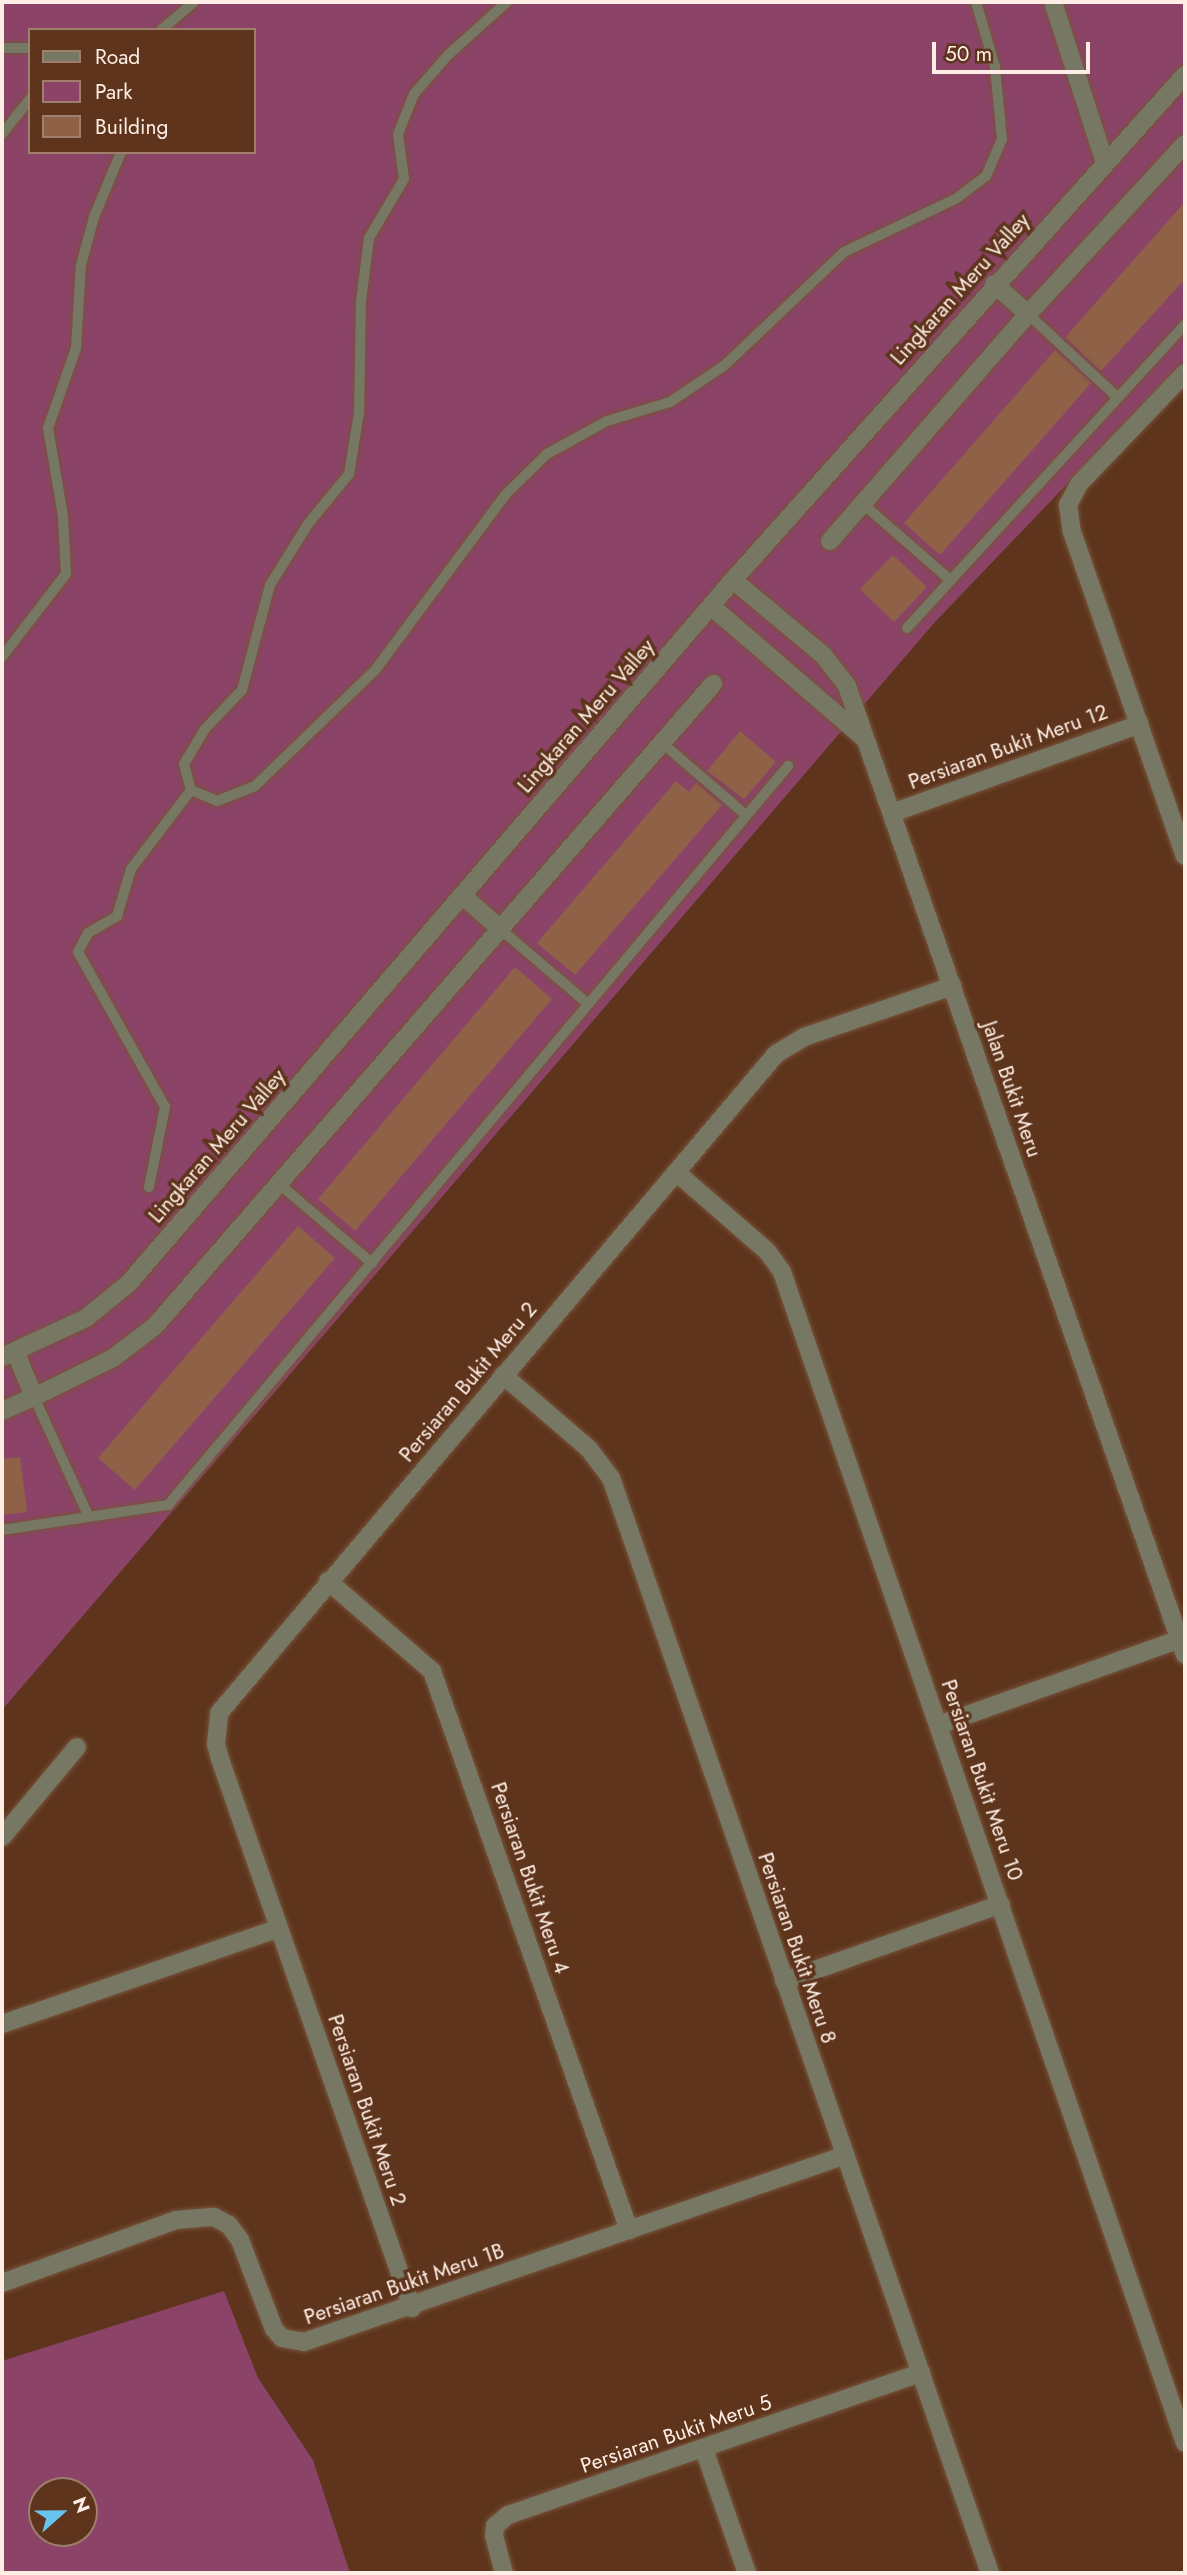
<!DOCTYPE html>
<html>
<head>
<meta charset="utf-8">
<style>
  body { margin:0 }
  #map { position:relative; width:1187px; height:2575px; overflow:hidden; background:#5e351c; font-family:Jost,sans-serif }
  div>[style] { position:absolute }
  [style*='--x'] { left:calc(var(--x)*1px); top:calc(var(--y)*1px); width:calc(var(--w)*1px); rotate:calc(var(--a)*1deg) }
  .green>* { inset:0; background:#8c4368 }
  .building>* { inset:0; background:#8f6248 }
  .roads { filter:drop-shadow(0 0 2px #78533c) drop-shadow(0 0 2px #78533c) }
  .service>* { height:10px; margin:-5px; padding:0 5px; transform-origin:5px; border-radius:5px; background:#777863 }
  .minor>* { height:18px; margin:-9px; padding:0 9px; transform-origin:9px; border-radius:9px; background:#777863 }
  .tertiary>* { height:18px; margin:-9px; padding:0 9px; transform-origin:9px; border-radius:9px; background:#777863 }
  span { translate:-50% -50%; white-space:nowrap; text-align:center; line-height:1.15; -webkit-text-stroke:7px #5e351c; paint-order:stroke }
  .street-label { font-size:21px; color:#feeee5 }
  .frame { position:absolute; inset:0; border:4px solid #feeee5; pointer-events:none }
  .legend { position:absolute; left:28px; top:28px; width:228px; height:126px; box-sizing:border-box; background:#5e351c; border:2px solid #9e7f6c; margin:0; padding:9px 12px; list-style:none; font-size:21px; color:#feeee5 }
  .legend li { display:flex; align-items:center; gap:14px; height:35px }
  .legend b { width:35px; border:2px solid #9e7f6c }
  .north { position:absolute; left:28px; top:2477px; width:70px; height:70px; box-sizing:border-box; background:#5e351c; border:2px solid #9e7f6c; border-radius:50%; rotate:69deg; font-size:19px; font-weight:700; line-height:28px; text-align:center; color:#feeee5 }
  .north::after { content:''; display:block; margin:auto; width:24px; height:32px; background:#66c4ef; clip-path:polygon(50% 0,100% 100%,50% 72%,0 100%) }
  .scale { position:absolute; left:932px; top:42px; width:158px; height:32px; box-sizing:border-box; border:4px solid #feeee5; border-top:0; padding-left:9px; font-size:21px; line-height:24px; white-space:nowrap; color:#feeee5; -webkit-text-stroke:5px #5e351c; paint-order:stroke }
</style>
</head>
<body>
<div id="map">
  <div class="green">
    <i style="clip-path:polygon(evenodd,2px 2px,1185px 2px,1185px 361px,935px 622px,2px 1710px,2px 2px,30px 30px,254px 30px,254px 152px,30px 152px,30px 30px)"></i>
    <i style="clip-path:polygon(evenodd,224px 2291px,258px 2378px,313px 2460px,350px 2573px,2px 2573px,2px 2361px,224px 2291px,42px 2491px,84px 2491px,84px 2533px,42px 2533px,42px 2491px)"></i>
  </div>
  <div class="building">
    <i style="clip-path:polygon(1185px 202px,1185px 279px,1101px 371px,1066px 338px,1068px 334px)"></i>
    <i style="clip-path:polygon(1055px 350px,1091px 383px,940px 555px,904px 523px)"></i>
    <i style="clip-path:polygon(893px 555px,927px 587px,894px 622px,860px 589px)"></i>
    <i style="clip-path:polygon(740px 731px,776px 762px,744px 799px,707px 771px)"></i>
    <i style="clip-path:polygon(676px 781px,689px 792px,696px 783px,722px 805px,575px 975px,537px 943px)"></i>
    <i style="clip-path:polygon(515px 967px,552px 999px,355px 1231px,318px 1199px)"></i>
    <i style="clip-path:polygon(298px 1226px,335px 1258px,135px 1490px,98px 1458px)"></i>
    <i style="clip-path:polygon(20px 1457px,27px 1512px,2px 1515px,2px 1459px)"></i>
  </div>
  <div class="roads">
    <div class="service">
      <i style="--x:507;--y:2;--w:79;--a:138.1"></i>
      <i style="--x:448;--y:55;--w:52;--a:131.1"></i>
      <i style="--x:414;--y:94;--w:43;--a:111.8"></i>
      <i style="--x:398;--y:134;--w:45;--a:82.4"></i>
      <i style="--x:404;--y:179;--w:69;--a:120.7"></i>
      <i style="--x:369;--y:238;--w:64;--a:97.2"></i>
      <i style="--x:361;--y:301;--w:112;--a:91"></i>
      <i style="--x:359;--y:413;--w:62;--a:99.3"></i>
      <i style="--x:349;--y:474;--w:65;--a:129.4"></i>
      <i style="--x:308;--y:524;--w:72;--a:121.9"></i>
      <i style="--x:270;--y:585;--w:109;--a:104.9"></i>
      <i style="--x:242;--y:690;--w:54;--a:133.5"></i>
      <i style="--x:205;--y:729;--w:41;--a:121"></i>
      <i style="--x:184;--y:764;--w:27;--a:75"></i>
      <i style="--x:191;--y:790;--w:28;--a:23"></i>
      <i style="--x:217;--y:801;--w:41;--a:-21.5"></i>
      <i style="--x:255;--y:786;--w:168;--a:-44"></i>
      <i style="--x:376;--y:669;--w:217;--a:-53.4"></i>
      <i style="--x:505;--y:495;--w:59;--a:-44.3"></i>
      <i style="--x:547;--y:454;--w:68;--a:-28.8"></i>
      <i style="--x:607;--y:421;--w:66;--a:-16.8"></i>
      <i style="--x:670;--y:402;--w:66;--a:-33.9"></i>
      <i style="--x:725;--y:365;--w:164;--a:-43.5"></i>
      <i style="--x:844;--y:252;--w:125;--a:-25.5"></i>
      <i style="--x:957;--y:198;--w:36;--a:-37"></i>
      <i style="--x:986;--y:176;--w:40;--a:-66.6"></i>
      <i style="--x:1002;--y:139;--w:72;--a:-95.6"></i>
      <i style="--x:995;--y:67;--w:68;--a:-106.3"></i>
      <i style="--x:161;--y:30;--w:43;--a:-40.3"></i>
      <i style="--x:2;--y:48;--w:28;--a:0"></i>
      <i style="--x:2;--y:134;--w:45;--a:-51.3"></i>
      <i style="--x:1028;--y:314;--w:120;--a:43"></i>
      <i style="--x:863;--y:504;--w:116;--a:41.1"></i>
      <i style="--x:907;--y:628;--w:411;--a:-47.5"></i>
      <i style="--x:2;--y:657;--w:105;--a:-52.4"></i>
      <i style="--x:66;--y:574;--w:58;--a:-93"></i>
      <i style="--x:63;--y:516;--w:89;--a:-99.7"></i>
      <i style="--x:48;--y:428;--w:85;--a:-70.7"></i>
      <i style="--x:76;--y:348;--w:83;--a:-86.6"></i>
      <i style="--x:81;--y:265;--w:50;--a:-74.8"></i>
      <i style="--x:94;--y:217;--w:70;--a:-67.4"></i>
      <i style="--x:661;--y:742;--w:112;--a:40.7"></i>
      <i style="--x:498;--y:927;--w:118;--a:40.5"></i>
      <i style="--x:277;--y:1182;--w:125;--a:40.5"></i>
      <i style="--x:149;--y:1187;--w:82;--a:-78.7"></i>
      <i style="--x:165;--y:1107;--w:178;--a:-119.3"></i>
      <i style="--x:78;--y:952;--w:21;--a:-62"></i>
      <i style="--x:88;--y:933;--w:34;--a:-30"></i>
      <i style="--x:117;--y:916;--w:49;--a:-73.4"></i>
      <i style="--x:131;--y:869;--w:99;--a:-52.8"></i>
      <i style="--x:34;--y:1397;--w:132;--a:65.4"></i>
      <i style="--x:2;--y:1530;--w:168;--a:-8.6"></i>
      <i style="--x:168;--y:1505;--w:965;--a:-50"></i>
    </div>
    <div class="minor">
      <i style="--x:1053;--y:2;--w:169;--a:72.1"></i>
      <i style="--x:994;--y:284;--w:45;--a:41.4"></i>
      <i style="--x:1185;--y:373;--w:153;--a:133.7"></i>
      <i style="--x:1079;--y:484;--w:24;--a:118"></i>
      <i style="--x:1068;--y:505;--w:27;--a:82"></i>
      <i style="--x:1072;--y:532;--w:343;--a:70.8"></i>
      <i style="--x:830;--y:541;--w:301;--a:-48.9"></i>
      <i style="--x:1028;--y:314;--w:231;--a:-47.3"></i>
      <i style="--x:892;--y:813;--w:263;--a:-19.7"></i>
      <i style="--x:462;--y:895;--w:48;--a:41.6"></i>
      <i style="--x:676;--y:1172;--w:121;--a:41"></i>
      <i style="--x:767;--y:1251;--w:26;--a:54"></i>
      <i style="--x:782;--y:1272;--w:1238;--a:71.01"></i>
      <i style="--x:16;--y:1353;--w:48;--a:67.8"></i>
      <i style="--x:34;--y:1397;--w:88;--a:-26.3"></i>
      <i style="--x:113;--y:1358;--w:53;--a:-37.3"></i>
      <i style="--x:155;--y:1326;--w:851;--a:-49"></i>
      <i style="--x:503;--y:1375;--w:113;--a:40.7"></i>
      <i style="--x:589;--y:1449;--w:36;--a:53"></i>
      <i style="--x:611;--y:1478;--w:1159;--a:70.91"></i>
      <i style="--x:2;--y:1411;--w:35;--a:-24"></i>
      <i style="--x:328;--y:1581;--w:138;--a:40.9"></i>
      <i style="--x:432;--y:1671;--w:593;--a:70.59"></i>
      <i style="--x:939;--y:1725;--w:256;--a:-19.6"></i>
      <i style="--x:2;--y:1837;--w:117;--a:-50.2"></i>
      <i style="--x:784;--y:1981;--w:230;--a:-19.5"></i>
      <i style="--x:2;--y:2024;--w:293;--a:-19.1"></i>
      <i style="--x:2;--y:2283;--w:185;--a:-19.9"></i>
      <i style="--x:176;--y:2220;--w:38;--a:-5"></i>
      <i style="--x:214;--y:2217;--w:17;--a:28"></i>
      <i style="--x:229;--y:2225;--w:19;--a:54"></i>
      <i style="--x:240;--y:2240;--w:95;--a:69.1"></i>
      <i style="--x:274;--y:2329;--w:12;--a:48"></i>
      <i style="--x:282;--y:2338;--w:22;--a:10"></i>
      <i style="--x:304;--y:2342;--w:573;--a:-19.04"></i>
      <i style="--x:412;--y:2308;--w:582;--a:-109.28"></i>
      <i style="--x:220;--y:1759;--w:16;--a:-105"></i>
      <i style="--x:216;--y:1744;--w:31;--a:-84"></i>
      <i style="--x:219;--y:1713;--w:863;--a:-49.79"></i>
      <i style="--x:776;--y:1054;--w:33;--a:-31"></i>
      <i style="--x:804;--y:1037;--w:157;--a:-19"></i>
      <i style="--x:704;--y:2449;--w:131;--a:70.9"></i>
      <i style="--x:504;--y:2573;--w:38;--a:-105"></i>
      <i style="--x:494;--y:2536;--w:10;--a:-84"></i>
      <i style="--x:495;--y:2526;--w:17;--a:-40"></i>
      <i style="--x:508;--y:2515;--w:437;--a:-19"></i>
    </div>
    <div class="tertiary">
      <i style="--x:733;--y:580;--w:117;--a:39.8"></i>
      <i style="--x:823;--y:655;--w:39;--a:52"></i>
      <i style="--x:847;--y:686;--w:1026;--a:70.77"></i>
      <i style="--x:711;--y:606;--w:202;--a:40.8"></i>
      <i style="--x:2;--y:1357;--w:93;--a:-24.9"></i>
      <i style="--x:86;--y:1318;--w:55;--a:-39.1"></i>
      <i style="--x:129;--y:1283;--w:927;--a:-49.33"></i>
      <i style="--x:733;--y:580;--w:678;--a:-48.17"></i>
    </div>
  </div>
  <div class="street-label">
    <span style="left:960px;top:289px;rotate:-48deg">Lingkaran Meru Valley</span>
    <span style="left:586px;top:716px;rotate:-49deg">Lingkaran Meru Valley</span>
    <span style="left:1008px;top:747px;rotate:-20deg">Persiaran Bukit Meru 12</span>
    <span style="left:1012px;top:1089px;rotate:71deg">Jalan Bukit Meru</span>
    <span style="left:217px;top:1146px;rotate:-49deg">Lingkaran Meru Valley</span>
    <span style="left:468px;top:1382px;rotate:-50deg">Persiaran Bukit Meru 2</span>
    <span style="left:982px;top:1780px;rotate:71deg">Persiaran Bukit Meru 10</span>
    <span style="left:530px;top:1878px;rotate:71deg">Persiaran Bukit Meru 4</span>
    <span style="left:797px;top:1948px;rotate:71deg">Persiaran Bukit Meru 8</span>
    <span style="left:367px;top:2110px;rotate:71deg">Persiaran Bukit Meru 2</span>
    <span style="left:404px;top:2284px;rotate:-19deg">Persiaran Bukit Meru 1B</span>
    <span style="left:676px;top:2434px;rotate:-19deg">Persiaran Bukit Meru 5</span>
  </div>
  <div class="frame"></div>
  <ul class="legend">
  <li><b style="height:9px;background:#777863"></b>Road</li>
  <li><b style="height:19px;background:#8c4368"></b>Park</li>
  <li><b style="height:19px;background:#8f6248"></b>Building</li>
  </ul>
  <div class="north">N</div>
  <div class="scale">50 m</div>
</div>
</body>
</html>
